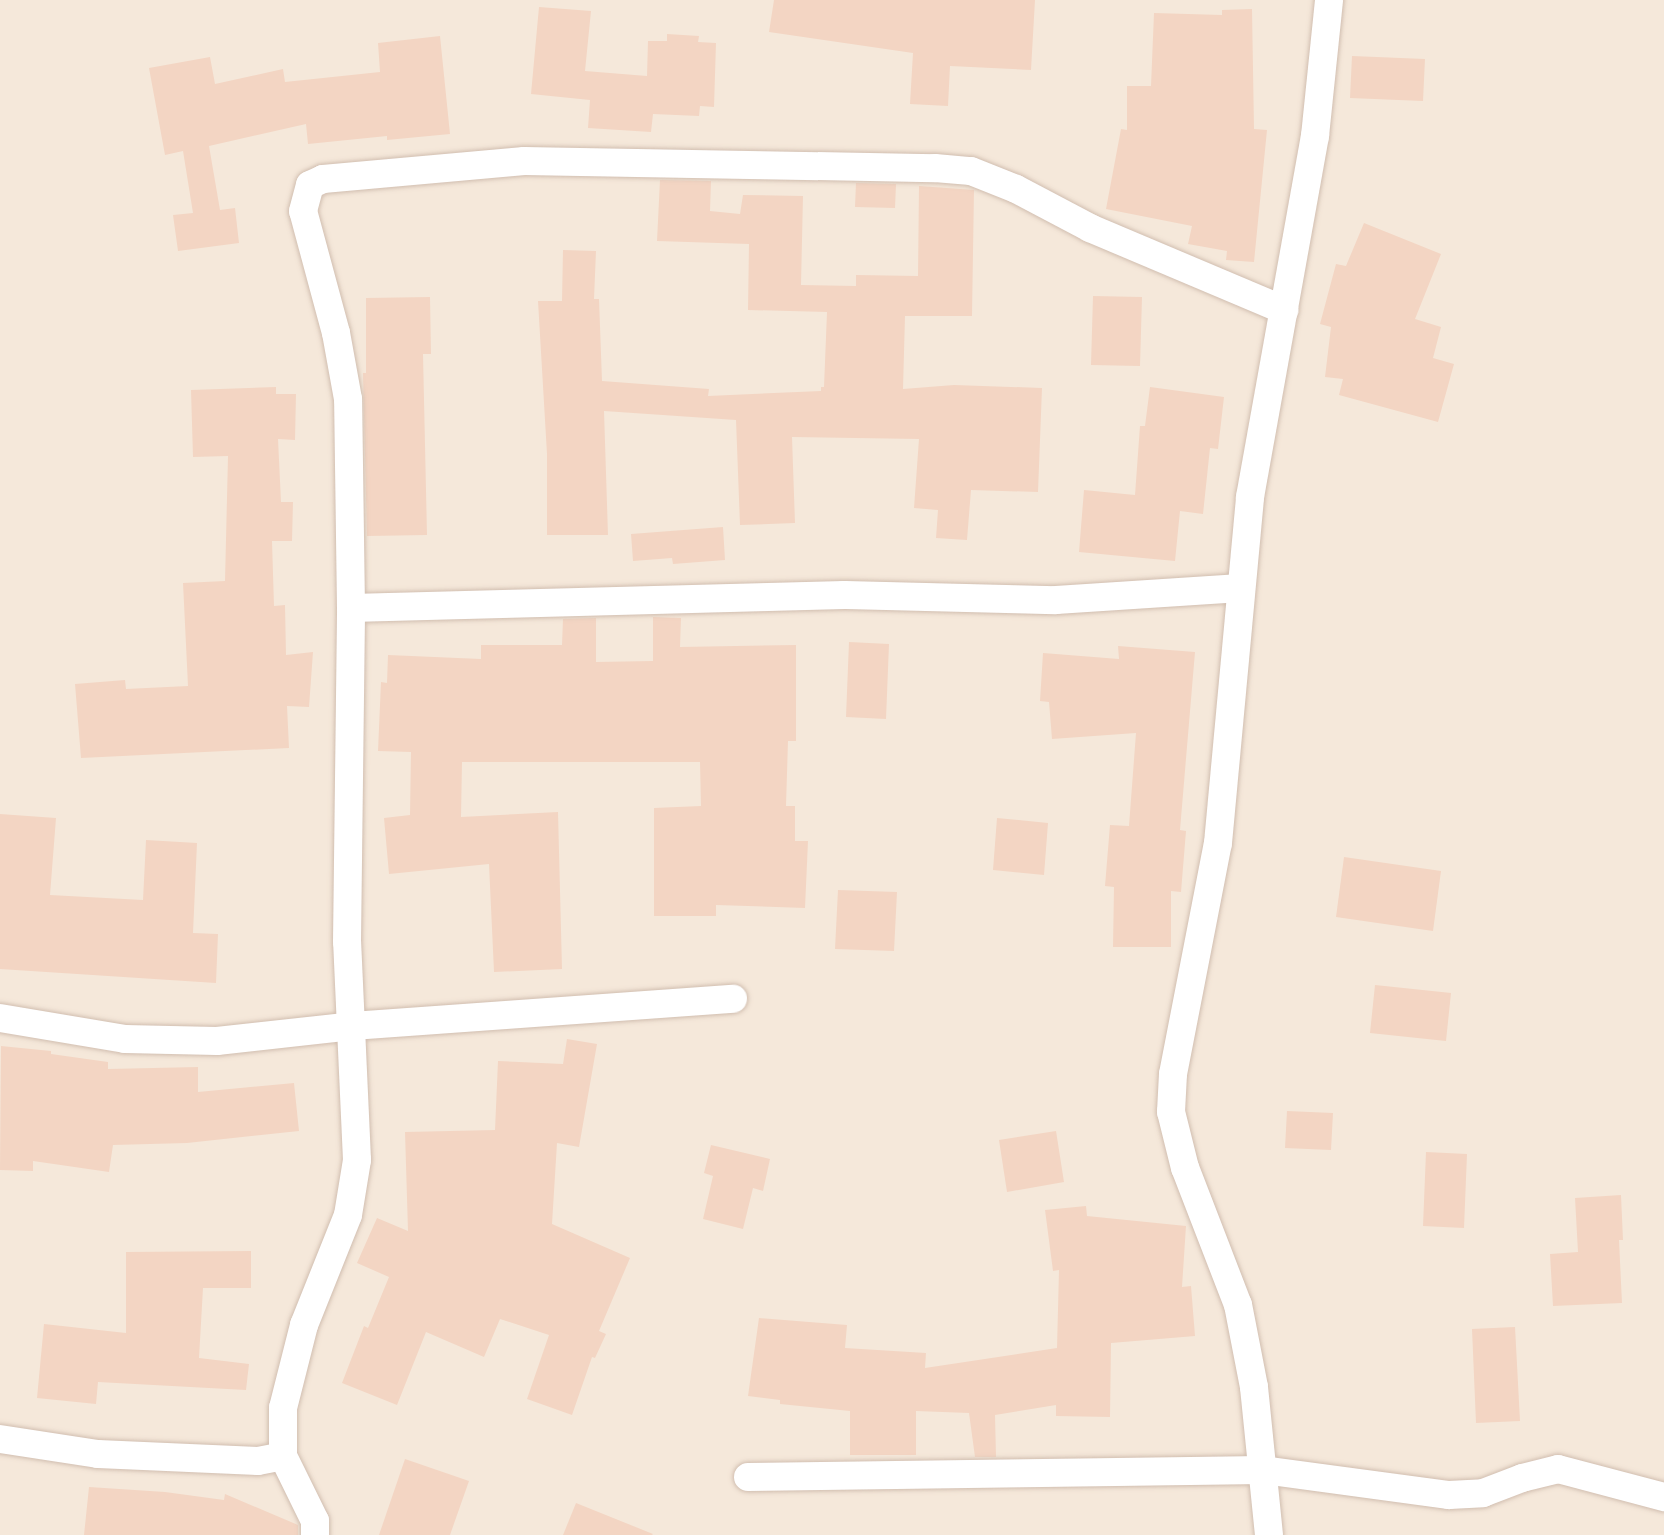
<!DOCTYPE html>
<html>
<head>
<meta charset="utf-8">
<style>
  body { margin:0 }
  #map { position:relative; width:1664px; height:1535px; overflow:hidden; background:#fdf6ec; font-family:Cabin,sans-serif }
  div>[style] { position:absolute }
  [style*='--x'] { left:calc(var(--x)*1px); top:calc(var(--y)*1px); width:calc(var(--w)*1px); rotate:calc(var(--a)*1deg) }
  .residential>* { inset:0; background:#f5e8da }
  .building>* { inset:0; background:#f3d5c3 }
  .roads { filter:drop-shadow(0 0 2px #d1beb0) drop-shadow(0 0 2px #d1beb0) }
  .minor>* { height:28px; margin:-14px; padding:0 14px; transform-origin:14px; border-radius:14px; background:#fff }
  span { translate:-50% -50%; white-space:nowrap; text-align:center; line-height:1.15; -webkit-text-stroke:5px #fffaf3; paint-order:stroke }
</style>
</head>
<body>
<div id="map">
  <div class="residential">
    <i style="clip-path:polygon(0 0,1664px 0,1664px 1535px,0 1535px)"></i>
  </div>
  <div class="building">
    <i style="clip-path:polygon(774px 0,1035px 0,1031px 70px,950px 66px,948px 106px,910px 104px,913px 53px,769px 32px)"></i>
    <i style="clip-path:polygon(539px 7px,591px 11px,585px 71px,647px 76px,648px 41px,667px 41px,667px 34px,699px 36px,698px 42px,716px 43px,714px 107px,700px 106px,699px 116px,653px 114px,651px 132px,588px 128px,590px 100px,531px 94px)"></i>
    <i style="clip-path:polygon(1252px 9px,1254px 129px,1267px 130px,1254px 262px,1226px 260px,1227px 251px,1188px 244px,1192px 226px,1106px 209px,1121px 129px,1127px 130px,1127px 86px,1151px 86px,1154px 13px,1222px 15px,1222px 10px)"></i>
    <i style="clip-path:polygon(440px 36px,450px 134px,387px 140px,387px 136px,308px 144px,306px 124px,209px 146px,220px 210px,235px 208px,239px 243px,178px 251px,173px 215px,193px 213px,183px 151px,165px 155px,149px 68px,210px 57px,215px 84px,283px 69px,285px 82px,380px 72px,378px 43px)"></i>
    <i style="clip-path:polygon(1352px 56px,1425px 59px,1423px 101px,1350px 98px)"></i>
    <i style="clip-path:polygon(660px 180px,711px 181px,710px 211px,740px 214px,743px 195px,803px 196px,801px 285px,856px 286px,856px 275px,918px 276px,919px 186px,974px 190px,972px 316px,905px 316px,903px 389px,954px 385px,1042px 388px,1038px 492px,971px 490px,967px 540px,936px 538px,938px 510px,914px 508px,919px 439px,792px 437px,795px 523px,740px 525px,736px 420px,604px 411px,608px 535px,547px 535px,547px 454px,538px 301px,562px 301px,563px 250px,596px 251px,594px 299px,599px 299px,602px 381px,709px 389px,708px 396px,821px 391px,821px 387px,824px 387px,827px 312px,748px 310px,749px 244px,657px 241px)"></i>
    <i style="clip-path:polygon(856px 183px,896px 184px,895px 208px,855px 207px)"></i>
    <i style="clip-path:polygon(1364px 223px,1441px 254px,1415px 319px,1441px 327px,1433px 358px,1454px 364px,1438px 422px,1339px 395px,1343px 379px,1325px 377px,1331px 327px,1320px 324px,1336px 264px,1346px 266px)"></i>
    <i style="clip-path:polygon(1093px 296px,1142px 297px,1140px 366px,1091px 365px)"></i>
    <i style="clip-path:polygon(430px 297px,431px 354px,423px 354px,427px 535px,367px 536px,363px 373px,366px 373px,366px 298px)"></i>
    <i style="clip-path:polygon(276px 387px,276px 394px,296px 394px,295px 440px,278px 439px,281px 502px,293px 502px,292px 541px,272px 541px,274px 606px,285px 605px,286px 655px,313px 652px,309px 707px,287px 706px,289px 748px,81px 758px,75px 684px,125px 680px,126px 689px,188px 686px,183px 583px,225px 581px,228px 456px,193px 457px,191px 390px)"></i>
    <i style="clip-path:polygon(1150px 387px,1224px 397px,1218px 449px,1210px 448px,1203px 514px,1180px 511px,1175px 561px,1079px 552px,1084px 490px,1135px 495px,1140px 426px,1145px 426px)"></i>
    <i style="clip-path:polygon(723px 527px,725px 560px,673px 564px,672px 558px,633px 561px,631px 534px)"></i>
    <i style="clip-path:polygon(653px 617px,681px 618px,680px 647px,796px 645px,796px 741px,788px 741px,786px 806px,795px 806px,795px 841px,808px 841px,805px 908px,716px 905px,716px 916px,654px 916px,654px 808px,701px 806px,700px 762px,462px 762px,461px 817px,558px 812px,562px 969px,494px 972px,489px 864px,389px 874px,384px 818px,410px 815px,411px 752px,378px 751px,381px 682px,387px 683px,388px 655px,481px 659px,481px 645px,562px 645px,563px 619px,596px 618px,596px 662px,653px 661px)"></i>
    <i style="clip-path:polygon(849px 642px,889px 644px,886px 719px,846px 717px)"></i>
    <i style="clip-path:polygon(1118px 646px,1195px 652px,1180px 830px,1186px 831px,1181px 892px,1171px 891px,1171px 947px,1113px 947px,1114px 887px,1105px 886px,1110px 825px,1129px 826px,1136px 733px,1052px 739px,1049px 702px,1040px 701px,1043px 653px,1119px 659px)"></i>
    <i style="clip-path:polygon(0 814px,56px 818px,50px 895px,143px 900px,146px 840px,197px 843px,193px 933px,218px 934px,216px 983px,0 969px)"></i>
    <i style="clip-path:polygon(997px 818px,1048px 823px,1044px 875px,993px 870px)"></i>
    <i style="clip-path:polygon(1344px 857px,1441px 871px,1433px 931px,1336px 917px)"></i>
    <i style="clip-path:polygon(838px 890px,897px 892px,894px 951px,835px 949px)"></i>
    <i style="clip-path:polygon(1375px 985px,1451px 993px,1446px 1041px,1370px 1033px)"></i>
    <i style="clip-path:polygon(567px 1039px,597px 1044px,579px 1147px,557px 1143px,552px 1224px,630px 1258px,599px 1331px,606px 1334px,595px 1358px,592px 1357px,572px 1415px,527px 1399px,549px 1335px,500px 1319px,484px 1357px,426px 1332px,397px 1405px,342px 1383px,364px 1326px,368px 1328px,389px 1277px,357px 1263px,377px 1218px,408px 1231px,405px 1132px,495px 1130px,498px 1061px,563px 1064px)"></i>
    <i style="clip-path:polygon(1px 1046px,51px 1051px,51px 1054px,108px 1062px,108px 1069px,198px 1067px,198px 1092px,294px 1083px,299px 1131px,187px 1143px,113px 1145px,109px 1172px,33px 1161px,33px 1171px,0 1170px)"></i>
    <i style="clip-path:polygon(1287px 1111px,1333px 1113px,1331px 1150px,1285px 1148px)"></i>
    <i style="clip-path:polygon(1056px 1131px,1064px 1182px,1007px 1192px,999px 1140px)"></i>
    <i style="clip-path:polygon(711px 1145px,770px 1159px,763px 1191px,753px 1188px,743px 1229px,703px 1219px,713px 1176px,704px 1173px)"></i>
    <i style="clip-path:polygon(1426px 1152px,1467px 1154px,1464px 1228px,1423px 1226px)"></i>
    <i style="clip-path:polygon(1621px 1195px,1623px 1240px,1619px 1240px,1622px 1303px,1553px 1306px,1550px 1254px,1578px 1252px,1575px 1198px)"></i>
    <i style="clip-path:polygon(1086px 1206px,1087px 1216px,1186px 1226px,1182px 1287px,1191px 1286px,1195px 1336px,1111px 1343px,1110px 1417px,1056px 1416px,1056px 1405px,995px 1415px,996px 1457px,975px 1457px,969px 1413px,916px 1411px,916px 1455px,850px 1455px,850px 1411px,780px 1404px,780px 1400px,748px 1396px,759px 1318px,847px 1325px,845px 1348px,926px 1353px,925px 1368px,1057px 1348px,1059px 1270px,1053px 1271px,1045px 1210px)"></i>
    <i style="clip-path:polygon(251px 1251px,251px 1288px,203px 1288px,199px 1358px,249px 1364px,246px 1390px,98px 1382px,96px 1404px,37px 1398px,44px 1324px,126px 1333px,126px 1252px)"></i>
    <i style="clip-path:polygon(1515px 1327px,1520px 1421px,1476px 1423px,1472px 1329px)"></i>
    <i style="clip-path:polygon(405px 1459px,469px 1481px,450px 1535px,379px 1535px)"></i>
    <i style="clip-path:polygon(89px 1487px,165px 1492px,224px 1500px,225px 1494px,298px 1525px,298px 1535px,84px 1535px)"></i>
    <i style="clip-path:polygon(576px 1503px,653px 1534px,652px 1535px,563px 1535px)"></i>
  </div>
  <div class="roads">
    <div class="minor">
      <i style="--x:351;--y:608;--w:493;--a:-1.5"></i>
      <i style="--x:844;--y:595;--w:212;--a:1.4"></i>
      <i style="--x:1056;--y:600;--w:185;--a:-3.7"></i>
      <i style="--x:0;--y:1018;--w:127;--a:9.5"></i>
      <i style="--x:125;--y:1039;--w:92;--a:1.2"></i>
      <i style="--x:217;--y:1041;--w:136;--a:-6.3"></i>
      <i style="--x:352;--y:1026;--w:382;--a:-4.1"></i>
      <i style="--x:0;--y:1439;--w:99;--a:8.7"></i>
      <i style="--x:98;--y:1454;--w:160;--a:2.5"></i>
      <i style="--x:258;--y:1461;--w:25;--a:-11"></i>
      <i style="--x:748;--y:1477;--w:515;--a:-0.78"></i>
      <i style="--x:1263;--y:1470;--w:188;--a:7.7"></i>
      <i style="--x:1449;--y:1495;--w:34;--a:-3"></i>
      <i style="--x:1483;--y:1493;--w:42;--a:-21"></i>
      <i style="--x:1522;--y:1478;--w:37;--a:-14"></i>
      <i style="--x:1558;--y:1469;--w:110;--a:14.8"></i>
      <i style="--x:315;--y:1535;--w:14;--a:-90"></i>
      <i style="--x:315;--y:1521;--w:72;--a:-116.2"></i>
      <i style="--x:283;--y:1456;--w:48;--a:-90"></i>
      <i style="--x:283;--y:1408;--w:86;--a:-75.8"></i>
      <i style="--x:304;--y:1325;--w:118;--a:-68.2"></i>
      <i style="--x:348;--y:1215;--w:56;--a:-80.7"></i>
      <i style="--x:357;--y:1160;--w:218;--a:-92.6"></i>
      <i style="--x:347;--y:942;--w:334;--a:-89.3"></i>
      <i style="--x:351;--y:608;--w:209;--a:-90.8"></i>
      <i style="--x:348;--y:399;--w:67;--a:-100.3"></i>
      <i style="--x:336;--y:333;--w:126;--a:-105.1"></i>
      <i style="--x:303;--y:211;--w:27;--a:-75"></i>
      <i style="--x:310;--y:185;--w:14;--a:-25"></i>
      <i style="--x:323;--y:179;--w:202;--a:-5.1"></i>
      <i style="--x:524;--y:161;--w:411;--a:1"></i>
      <i style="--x:935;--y:168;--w:36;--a:5"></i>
      <i style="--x:971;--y:171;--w:48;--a:21.8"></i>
      <i style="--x:1016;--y:189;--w:84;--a:27.8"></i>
      <i style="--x:1090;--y:228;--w:211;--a:22.9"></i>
      <i style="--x:1269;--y:1535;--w:149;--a:-95.8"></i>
      <i style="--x:1254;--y:1387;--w:84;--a:-101"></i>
      <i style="--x:1238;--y:1305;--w:147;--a:-111.1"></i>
      <i style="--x:1185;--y:1168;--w:58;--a:-104"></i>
      <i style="--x:1171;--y:1112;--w:38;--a:-87"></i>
      <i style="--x:1173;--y:1074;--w:235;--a:-79"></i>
      <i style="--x:1218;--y:843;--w:347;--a:-84.7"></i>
      <i style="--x:1250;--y:497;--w:367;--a:-79.8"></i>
      <i style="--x:1315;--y:136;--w:137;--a:-84.1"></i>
    </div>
  </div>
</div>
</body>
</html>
